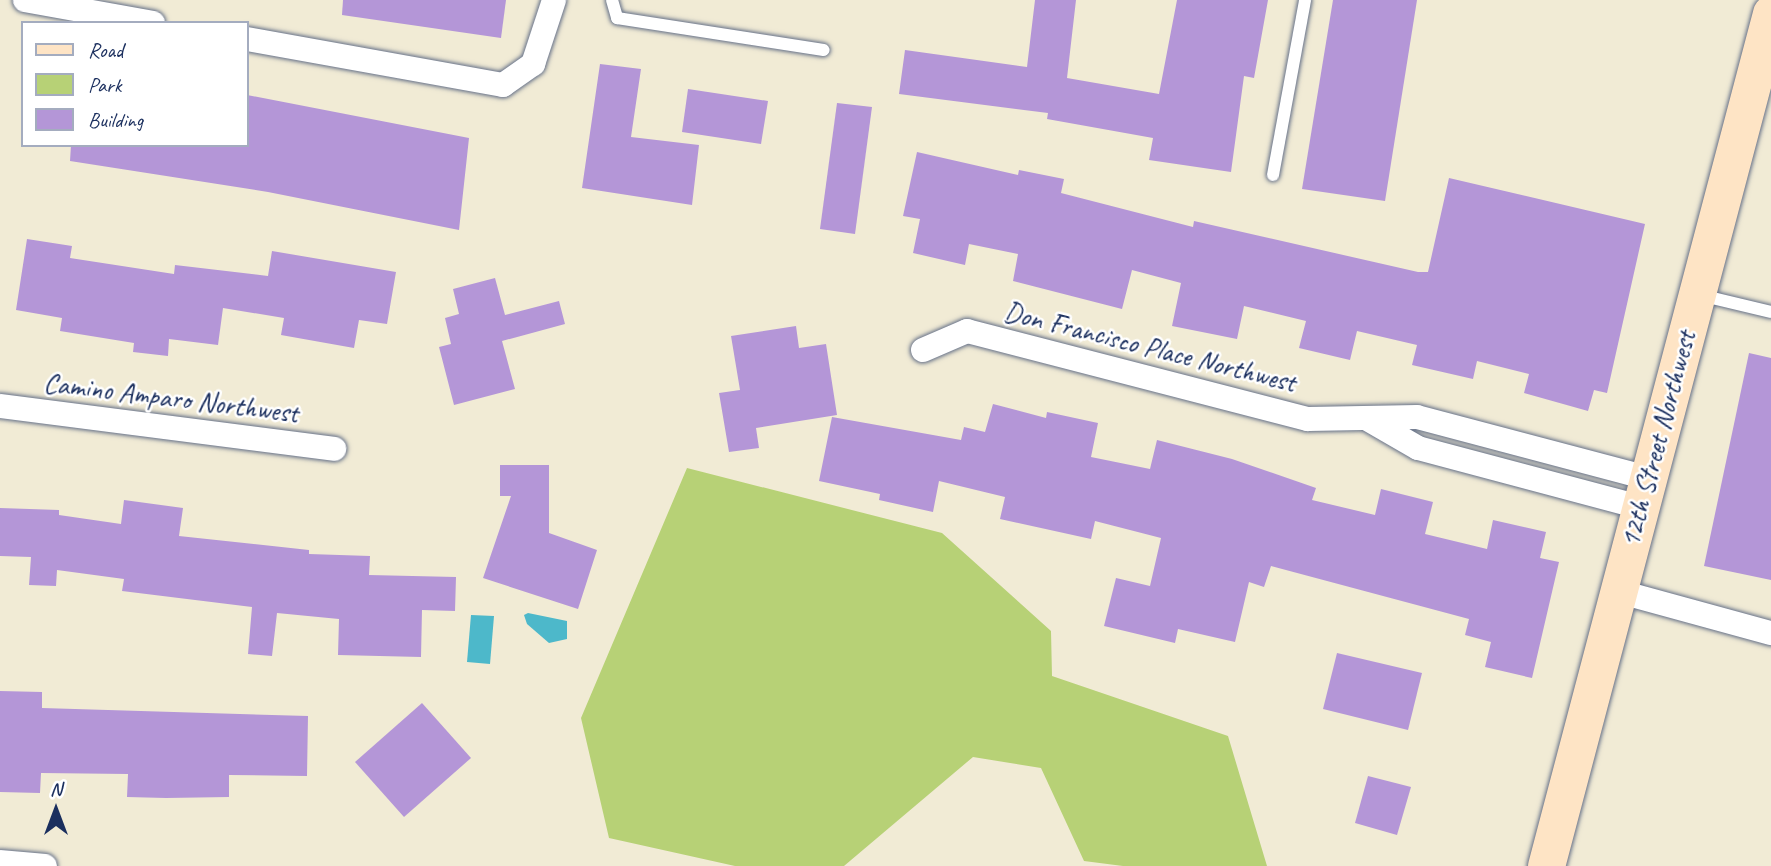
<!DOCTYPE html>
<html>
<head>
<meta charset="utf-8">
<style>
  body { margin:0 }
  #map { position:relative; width:1771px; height:866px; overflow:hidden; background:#f1ebd5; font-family:Caveat,sans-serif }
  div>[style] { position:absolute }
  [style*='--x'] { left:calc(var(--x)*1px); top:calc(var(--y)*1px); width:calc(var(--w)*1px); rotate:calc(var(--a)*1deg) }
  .green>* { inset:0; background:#b7d176 }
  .water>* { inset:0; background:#4db8ca }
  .building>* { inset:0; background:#b496d7 }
  .roads { filter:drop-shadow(0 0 2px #667188) drop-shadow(0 0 2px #667188) }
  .lane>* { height:12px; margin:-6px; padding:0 6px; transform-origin:6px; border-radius:6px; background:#fff }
  .street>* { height:24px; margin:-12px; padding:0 12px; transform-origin:12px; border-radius:12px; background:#fff }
  .secondary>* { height:37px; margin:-18.5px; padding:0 18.5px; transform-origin:18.5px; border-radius:18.5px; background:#fee4c5 }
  span { translate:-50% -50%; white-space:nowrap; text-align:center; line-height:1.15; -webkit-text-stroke:5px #fff; paint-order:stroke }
  .street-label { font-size:28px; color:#1b2f5e }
  .legend { position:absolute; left:21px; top:21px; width:228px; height:126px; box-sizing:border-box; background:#fff; border:2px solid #a4acbf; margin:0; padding:9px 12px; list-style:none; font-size:21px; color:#1b2f5e }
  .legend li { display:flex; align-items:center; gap:14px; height:35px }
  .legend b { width:35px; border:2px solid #a4acbf }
  .north { position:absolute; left:21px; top:775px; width:70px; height:70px; -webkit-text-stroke:5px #fff; paint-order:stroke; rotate:0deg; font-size:19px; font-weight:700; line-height:28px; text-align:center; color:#1b2f5e }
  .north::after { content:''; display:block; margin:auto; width:24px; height:32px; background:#1b2f5e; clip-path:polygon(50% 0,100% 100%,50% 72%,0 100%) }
</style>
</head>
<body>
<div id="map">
  <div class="green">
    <i style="clip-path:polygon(687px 468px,942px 533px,1051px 631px,1052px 676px,1228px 736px,1267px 866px,1123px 866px,1084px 861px,1041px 768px,973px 757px,844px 866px,735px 866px,609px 838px,581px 718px)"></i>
  </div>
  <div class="water">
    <i style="clip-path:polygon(528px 613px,567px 621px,567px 639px,549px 643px,527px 624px,524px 615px)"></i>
    <i style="clip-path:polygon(471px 615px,494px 616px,490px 664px,467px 662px)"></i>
  </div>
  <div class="building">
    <i style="clip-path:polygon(343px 0,506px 0,501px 38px,342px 15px)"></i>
    <i style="clip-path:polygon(1035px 0,1076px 0,1067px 78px,1159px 94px,1177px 0,1268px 0,1254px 78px,1244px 76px,1231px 172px,1149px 160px,1153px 138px,1047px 119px,1048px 113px,899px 94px,905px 50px,1027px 67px)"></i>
    <i style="clip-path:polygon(1333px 0,1417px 0,1385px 201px,1302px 189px)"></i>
    <i style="clip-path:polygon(600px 64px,641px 69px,631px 137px,699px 145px,692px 205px,582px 188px)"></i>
    <i style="clip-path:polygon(688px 89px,768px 101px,761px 144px,682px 132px)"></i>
    <i style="clip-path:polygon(247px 95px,469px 138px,459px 230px,268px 192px,70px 161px,71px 145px,247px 145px)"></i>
    <i style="clip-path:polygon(837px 103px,872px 107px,855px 234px,820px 229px)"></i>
    <i style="clip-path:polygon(917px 152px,1018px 175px,1019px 170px,1064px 179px,1061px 193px,1193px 227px,1194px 221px,1418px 272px,1428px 272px,1449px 178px,1645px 224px,1607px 393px,1594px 390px,1588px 411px,1524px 393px,1529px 374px,1477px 361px,1473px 379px,1412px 365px,1417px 345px,1357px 331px,1350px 360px,1299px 348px,1306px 321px,1244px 306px,1237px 339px,1172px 326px,1181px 283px,1132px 270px,1122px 309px,1013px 281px,1018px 254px,969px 244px,965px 265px,913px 253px,920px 219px,903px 216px)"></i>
    <i style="clip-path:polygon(27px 239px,72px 246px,70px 258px,174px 274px,175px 265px,268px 276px,272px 251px,396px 272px,387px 324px,359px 320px,354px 348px,281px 335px,284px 318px,223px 308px,218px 345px,169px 339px,168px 356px,133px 352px,134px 343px,60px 331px,62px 318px,16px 310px)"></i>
    <i style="clip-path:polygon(495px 278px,505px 315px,559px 301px,565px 324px,502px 341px,515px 389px,454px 405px,439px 347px,451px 344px,445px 318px,459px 314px,453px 289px)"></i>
    <i style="clip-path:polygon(796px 326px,799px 348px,826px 344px,837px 415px,756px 428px,759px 448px,729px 452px,719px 393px,740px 390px,731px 336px)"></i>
    <i style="clip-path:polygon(1749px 353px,1771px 358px,1771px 580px,1704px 566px)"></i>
    <i style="clip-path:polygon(993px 404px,1046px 418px,1047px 412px,1098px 423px,1091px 457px,1150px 469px,1157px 440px,1232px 459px,1316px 488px,1312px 500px,1375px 515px,1381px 489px,1433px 502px,1425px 534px,1487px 549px,1493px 520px,1546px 532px,1540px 558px,1559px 562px,1532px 678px,1485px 667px,1491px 642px,1465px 635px,1469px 619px,1271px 566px,1264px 587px,1249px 582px,1235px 642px,1178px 629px,1175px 643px,1104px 626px,1116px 578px,1150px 586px,1161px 538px,1095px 521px,1091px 539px,1000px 519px,1005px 497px,939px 481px,933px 512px,879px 500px,880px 494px,819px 481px,832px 417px,961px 440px,964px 427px,985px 432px)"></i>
    <i style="clip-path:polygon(500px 465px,549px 465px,549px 533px,597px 550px,578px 609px,483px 578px,511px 496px,500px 496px)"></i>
    <i style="clip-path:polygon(124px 500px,183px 508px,179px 536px,309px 550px,309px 554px,370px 556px,369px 575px,456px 577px,455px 611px,422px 610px,421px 657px,338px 655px,339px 619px,277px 613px,272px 656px,248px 654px,252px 607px,122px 591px,124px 579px,57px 570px,56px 586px,29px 585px,31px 557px,0 556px,0 508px,59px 510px,59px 515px,121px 524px)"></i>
    <i style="clip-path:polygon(1337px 653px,1422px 673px,1408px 730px,1323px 709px)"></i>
    <i style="clip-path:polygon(0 691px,42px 692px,42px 708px,308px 716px,307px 776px,229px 775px,229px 797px,166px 798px,127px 797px,128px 774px,41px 773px,40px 793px,0 792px)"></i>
    <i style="clip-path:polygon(422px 703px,471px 758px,404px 817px,355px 762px)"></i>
    <i style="clip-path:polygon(1368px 776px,1411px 787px,1397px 835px,1355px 823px)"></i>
  </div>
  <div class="roads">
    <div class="lane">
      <i style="--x:612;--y:0;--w:19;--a:74"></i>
      <i style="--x:617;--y:18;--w:209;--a:8.8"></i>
      <i style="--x:1273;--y:175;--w:178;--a:-79.6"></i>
      <i style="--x:1700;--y:295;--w:73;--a:13.5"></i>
    </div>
    <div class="street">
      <i style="--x:25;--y:0;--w:130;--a:10.2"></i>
      <i style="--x:247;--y:39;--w:260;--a:10.2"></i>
      <i style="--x:503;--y:85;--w:37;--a:-35"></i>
      <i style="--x:533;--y:64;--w:67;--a:-71.8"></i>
      <i style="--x:923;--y:350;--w:48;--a:-23.4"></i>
      <i style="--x:967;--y:331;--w:352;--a:14.5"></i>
      <i style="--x:1308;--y:419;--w:109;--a:-1.1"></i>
      <i style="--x:1417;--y:417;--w:239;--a:14.8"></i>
      <i style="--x:0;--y:406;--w:337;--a:7.3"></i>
      <i style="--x:1366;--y:418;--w:60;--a:30"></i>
      <i style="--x:1418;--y:448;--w:230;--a:14.9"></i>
      <i style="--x:1617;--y:591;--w:160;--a:15.3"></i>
      <i style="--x:0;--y:862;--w:45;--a:5.1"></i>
    </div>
    <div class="secondary">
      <i style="--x:1546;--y:866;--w:882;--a:-75.22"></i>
    </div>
  </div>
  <div class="street-label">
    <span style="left:1150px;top:347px;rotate:14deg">Don Francisco Place Northwest</span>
    <span style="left:171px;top:398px;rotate:7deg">Camino Amparo Northwest</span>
    <span style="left:1658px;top:439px;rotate:-75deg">12th Street Northwest</span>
  </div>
  <ul class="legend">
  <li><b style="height:9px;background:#fee4c5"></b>Road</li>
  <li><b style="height:19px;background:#b7d176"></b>Park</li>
  <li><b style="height:19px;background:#b496d7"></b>Building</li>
  </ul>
  <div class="north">N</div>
</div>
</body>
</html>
